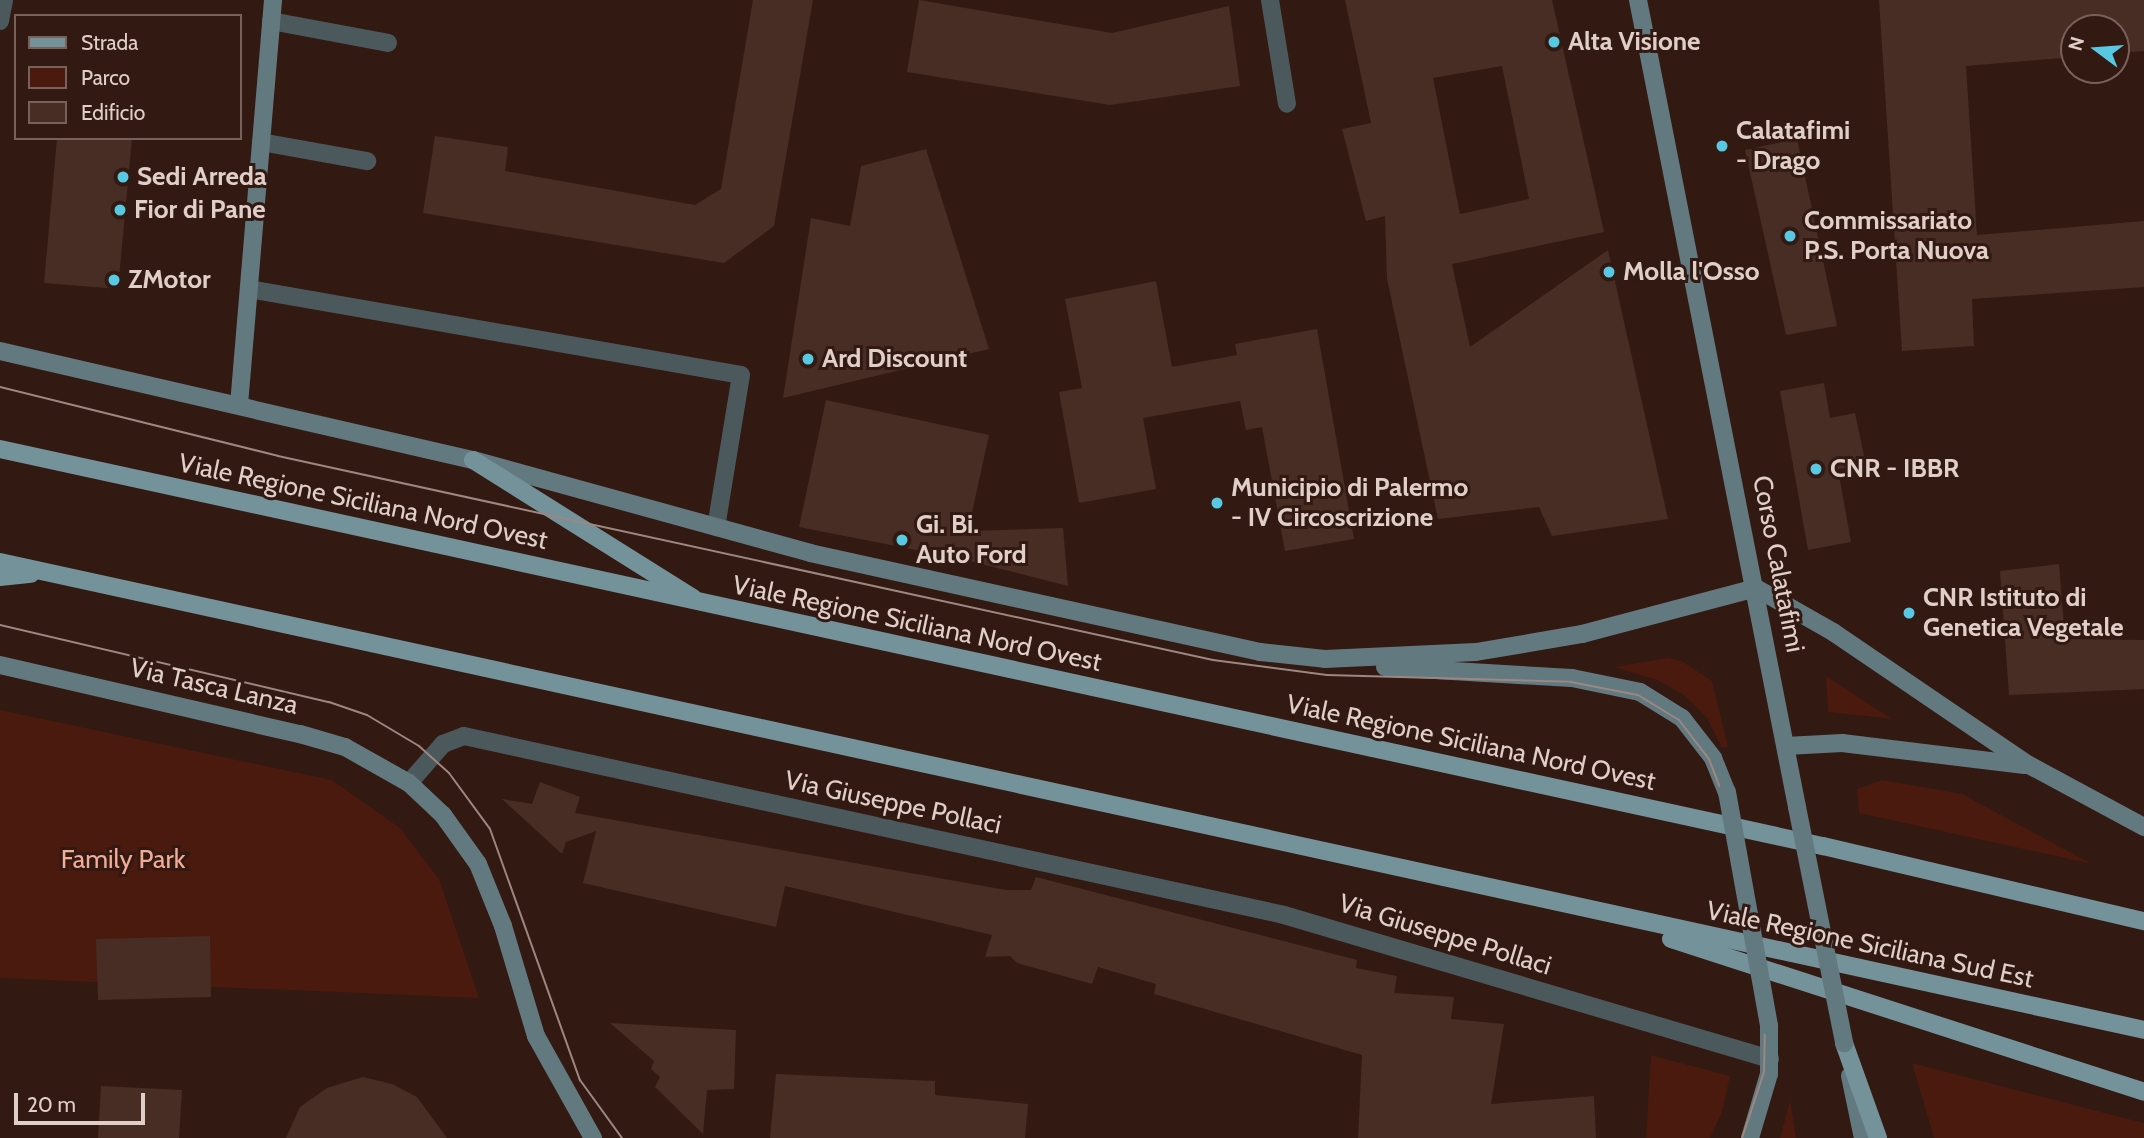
<!DOCTYPE html>
<html>
<head>
<meta charset="utf-8">
<style>
  body { margin:0 }
  #map { position:relative; width:2144px; height:1138px; overflow:hidden; background:#321912; font-family:Cabin,sans-serif }
  div>[style] { position:absolute }
  [style*='--x'] { left:calc(var(--x)*1px); top:calc(var(--y)*1px); width:calc(var(--w)*1px); rotate:calc(var(--a)*1deg) }
  .green>* { inset:0; background:#491a0d }
  .building>* { inset:0; background:#482d25 }
  .lane>* { height:18px; margin:-9px; padding:0 9px; transform-origin:9px; border-radius:9px; background:#4b595d }
  .street>* { height:18px; margin:-9px; padding:0 9px; transform-origin:9px; border-radius:9px; background:#4b595d }
  .secondary>* { height:18px; margin:-9px; padding:0 9px; transform-origin:9px; border-radius:9px; background:#62797f }
  .primary>* { height:18px; margin:-9px; padding:0 9px; transform-origin:9px; border-radius:9px; background:#73929a }
  .tram>* { height:2px; margin:-1px; padding:0 1px; transform-origin:1px; border-radius:1px; background:#9c8781 }
  .secondary-bridge>* { height:18px; margin:-9px; padding:0 9px; transform-origin:9px; border-radius:9px; background:#62797f }
  .dots>* { width:19px; height:19px; translate:-50% -50%; box-sizing:border-box; border:4px solid #321912; border-radius:50% }
  span { translate:-50% -50%; white-space:nowrap; text-align:center; line-height:1.15; -webkit-text-stroke:6px #321912; paint-order:stroke }
  .poi-label { font-size:26px; color:#e0cec8; font-weight:700 }
  .left { translate:0 -50%; text-align:left }
  .street-label { font-size:26px; color:#e0cec8 }
  .park-label { font-size:26px; color:#f2ab97 }
  .legend { position:absolute; left:14px; top:14px; width:228px; height:126px; box-sizing:border-box; background:#321912; border:2px solid #78615b; margin:0; padding:9px 12px; list-style:none; font-size:21px; color:#e0cec8 }
  .legend li { display:flex; align-items:center; gap:14px; height:35px }
  .legend b { width:35px; border:2px solid #78615b }
  .north { position:absolute; left:2060px; top:14px; width:70px; height:70px; box-sizing:border-box; background:#321912; border:2px solid #78615b; border-radius:50%; rotate:286deg; font-size:19px; font-weight:700; line-height:28px; text-align:center; color:#e0cec8 }
  .north::after { content:''; display:block; margin:auto; width:24px; height:32px; background:#58c9e3; clip-path:polygon(50% 0,100% 100%,50% 72%,0 100%) }
  .scale { position:absolute; left:14px; top:1093px; width:131px; height:32px; box-sizing:border-box; border:4px solid #e0cec8; border-top:0; padding-left:9px; font-size:21px; line-height:24px; white-space:nowrap; color:#e0cec8; -webkit-text-stroke:5px #321912; paint-order:stroke }
</style>
</head>
<body>
<div id="map">
  <div class="green">
    <i style="clip-path:polygon(1668px 658px,1682px 661px,1712px 681px,1728px 747px,1722px 748px,1707px 718px,1684px 695px,1657px 680px,1614px 667px)"></i>
    <i style="clip-path:polygon(1826px 676px,1892px 719px,1828px 712px)"></i>
    <i style="clip-path:polygon(0 710px,332px 780px,400px 828px,439px 879px,479px 998px,0 978px)"></i>
    <i style="clip-path:polygon(1882px 780px,1962px 794px,2092px 864px,1859px 813px,1857px 789px)"></i>
    <i style="clip-path:polygon(1651px 1055px,1730px 1076px,1722px 1112px,1710px 1138px,1646px 1138px)"></i>
    <i style="clip-path:polygon(1912px 1063px,2144px 1123px,2144px 1138px,1934px 1138px)"></i>
    <i style="clip-path:polygon(1790px 1100px,1796px 1138px,1780px 1138px,1781px 1135px)"></i>
  </div>
  <div class="building">
    <i style="clip-path:polygon(753px 0,813px 0,774px 226px,724px 263px,423px 213px,435px 136px,508px 147px,505px 171px,695px 205px,721px 189px)"></i>
    <i style="clip-path:polygon(919px 0,1112px 33px,1229px 6px,1240px 86px,1110px 105px,907px 72px)"></i>
    <i style="clip-path:polygon(evenodd,1345px 0,1552px 0,1604px 232px,1452px 264px,1470px 347px,1608px 250px,1668px 519px,1552px 536px,1539px 507px,1438px 519px,1387px 279px,1385px 216px,1366px 221px,1342px 129px,1371px 123px,1345px 0,1502px 66px,1529px 199px,1460px 214px,1433px 78px,1502px 66px)"></i>
    <i style="clip-path:polygon(1879px 0,2144px 0,2144px 51px,2116px 53px,2116px 28px,2074px 28px,2074px 57px,1966px 66px,1977px 235px,2144px 221px,2144px 287px,1972px 299px,1974px 346px,1902px 351px)"></i>
    <i style="clip-path:polygon(57px 138px,132px 138px,118px 289px,44px 283px)"></i>
    <i style="clip-path:polygon(1797px 139px,1837px 326px,1786px 335px,1745px 150px)"></i>
    <i style="clip-path:polygon(926px 149px,989px 349px,783px 398px,811px 218px,850px 226px,861px 166px)"></i>
    <i style="clip-path:polygon(1156px 281px,1172px 367px,1237px 355px,1235px 344px,1317px 329px,1354px 539px,1285px 551px,1262px 427px,1246px 430px,1240px 401px,1143px 418px,1156px 489px,1079px 503px,1059px 392px,1082px 388px,1065px 299px)"></i>
    <i style="clip-path:polygon(1824px 383px,1830px 418px,1855px 413px,1866px 465px,1838px 469px,1851px 542px,1808px 550px,1780px 391px)"></i>
    <i style="clip-path:polygon(826px 400px,989px 435px,968px 531px,1063px 528px,1068px 586px,962px 559px,799px 527px)"></i>
    <i style="clip-path:polygon(2059px 564px,2065px 639px,2144px 640px,2144px 689px,2009px 695px,2000px 571px)"></i>
    <i style="clip-path:polygon(540px 782px,580px 797px,575px 813px,1006px 890px,1031px 890px,1036px 877px,1357px 960px,1356px 968px,1397px 976px,1394px 993px,1454px 997px,1451px 1019px,1504px 1024px,1491px 1104px,1594px 1096px,1596px 1138px,1358px 1138px,1362px 1055px,1154px 994px,1156px 984px,1098px 967px,1092px 984px,1017px 963px,1010px 956px,985px 957px,992px 935px,785px 886px,776px 927px,583px 883px,596px 831px,566px 842px,562px 854px,502px 799px,532px 804px)"></i>
    <i style="clip-path:polygon(210px 936px,211px 997px,98px 1000px,96px 939px)"></i>
    <i style="clip-path:polygon(610px 1023px,736px 1030px,734px 1089px,707px 1090px,703px 1134px,655px 1087px,660px 1077px,651px 1069px,654px 1061px)"></i>
    <i style="clip-path:polygon(776px 1074px,935px 1081px,935px 1095px,1028px 1104px,1025px 1138px,770px 1138px)"></i>
    <i style="clip-path:polygon(363px 1077px,392px 1084px,417px 1097px,447px 1138px,286px 1138px,300px 1107px,327px 1088px)"></i>
    <i style="clip-path:polygon(101px 1086px,182px 1090px,179px 1138px,98px 1138px)"></i>
  </div>
  <div class="lane">
    <i style="--x:271;--y:21;--w:119;--a:10.6"></i>
    <i style="--x:261;--y:142;--w:108;--a:10.2"></i>
  </div>
  <div class="street">
    <i style="--x:1270;--y:0;--w:105;--a:80.7"></i>
    <i style="--x:0;--y:21;--w:21;--a:-79"></i>
    <i style="--x:249;--y:289;--w:499;--a:9.9"></i>
    <i style="--x:741;--y:375;--w:154;--a:99.3"></i>
    <i style="--x:409;--y:783;--w:52;--a:-48.9"></i>
    <i style="--x:443;--y:744;--w:22;--a:-21"></i>
    <i style="--x:464;--y:736;--w:839;--a:12.31"></i>
    <i style="--x:1284;--y:915;--w:507;--a:16.5"></i>
  </div>
  <div class="secondary">
    <i style="--x:1638;--y:0;--w:823;--a:78.85"></i>
    <i style="--x:0;--y:351;--w:485;--a:13"></i>
    <i style="--x:473;--y:460;--w:350;--a:15.4"></i>
    <i style="--x:810;--y:553;--w:461;--a:12.4"></i>
    <i style="--x:1260;--y:652;--w:65;--a:6.1"></i>
    <i style="--x:1325;--y:659;--w:151;--a:-2.7"></i>
    <i style="--x:1476;--y:652;--w:108;--a:-9.6"></i>
    <i style="--x:1582;--y:634;--w:180;--a:-14.8"></i>
    <i style="--x:239;--y:405;--w:406;--a:-85.2"></i>
    <i style="--x:1756;--y:588;--w:89;--a:29.7"></i>
    <i style="--x:1833;--y:632;--w:237;--a:34.2"></i>
    <i style="--x:2029;--y:765;--w:131;--a:28.3"></i>
    <i style="--x:0;--y:665;--w:308;--a:13"></i>
    <i style="--x:300;--y:734;--w:47;--a:16.1"></i>
    <i style="--x:345;--y:747;--w:73;--a:29.4"></i>
    <i style="--x:409;--y:783;--w:47;--a:43.3"></i>
    <i style="--x:443;--y:815;--w:60;--a:54.5"></i>
    <i style="--x:478;--y:864;--w:67;--a:68"></i>
    <i style="--x:503;--y:926;--w:115;--a:73.3"></i>
    <i style="--x:536;--y:1036;--w:117;--a:60.8"></i>
    <i style="--x:1385;--y:667;--w:187;--a:3.4"></i>
    <i style="--x:1572;--y:678;--w:69;--a:11.6"></i>
    <i style="--x:1640;--y:692;--w:49;--a:31.8"></i>
    <i style="--x:1682;--y:718;--w:51;--a:52.2"></i>
    <i style="--x:1713;--y:758;--w:37;--a:68"></i>
    <i style="--x:1786;--y:746;--w:56;--a:-3.1"></i>
    <i style="--x:1842;--y:743;--w:184;--a:6.9"></i>
    <i style="--x:1850;--y:1076;--w:63;--a:78.2"></i>
    <i style="--x:1750;--y:1138;--w:67;--a:-73.5"></i>
    <i style="--x:1769;--y:1074;--w:48;--a:-90"></i>
  </div>
  <div class="primary">
    <i style="--x:0;--y:449;--w:1866;--a:12.29"></i>
    <i style="--x:1823;--y:846;--w:330;--a:13.2"></i>
    <i style="--x:473;--y:460;--w:260;--a:32.1"></i>
    <i style="--x:0;--y:562;--w:2194;--a:12.31"></i>
    <i style="--x:0;--y:577;--w:31;--a:-6"></i>
    <i style="--x:1671;--y:939;--w:497;--a:17.9"></i>
    <i style="--x:1844;--y:1043;--w:101;--a:70.3"></i>
  </div>
  <div class="tram">
    <i style="--x:0;--y:387;--w:286;--a:13.9"></i>
    <i style="--x:278;--y:456;--w:957;--a:12.31"></i>
    <i style="--x:1213;--y:660;--w:115;--a:7.5"></i>
    <i style="--x:1327;--y:675;--w:244;--a:1.6"></i>
    <i style="--x:1571;--y:682;--w:68;--a:11"></i>
    <i style="--x:1638;--y:695;--w:48;--a:31.4"></i>
    <i style="--x:1679;--y:720;--w:49;--a:52.4"></i>
    <i style="--x:1709;--y:759;--w:36;--a:69"></i>
    <i style="--x:1722;--y:793;--w:238;--a:79.6"></i>
    <i style="--x:1765;--y:1027;--w:45;--a:91.3"></i>
    <i style="--x:1764;--y:1072;--w:70;--a:108.4"></i>
    <i style="--x:0;--y:625;--w:338;--a:13.2"></i>
    <i style="--x:329;--y:702;--w:40;--a:18.9"></i>
    <i style="--x:367;--y:715;--w:61;--a:30.8"></i>
    <i style="--x:419;--y:746;--w:40;--a:42"></i>
    <i style="--x:449;--y:773;--w:69;--a:53.8"></i>
    <i style="--x:490;--y:829;--w:267;--a:70.3"></i>
    <i style="--x:580;--y:1080;--w:72;--a:54.1"></i>
  </div>
  <div class="secondary-bridge">
    <i style="--x:1727;--y:792;--w:238;--a:79.8"></i>
    <i style="--x:1797;--y:807;--w:241;--a:78.7"></i>
  </div>
  <div class="dots">
    <i style="left:1554px;top:42px;background:#58c9e3"></i>
    <i style="left:1722px;top:146px;background:#58c9e3"></i>
    <i style="left:123px;top:177px;background:#58c9e3"></i>
    <i style="left:120px;top:210px;background:#58c9e3"></i>
    <i style="left:1790px;top:236px;background:#58c9e3"></i>
    <i style="left:1609px;top:272px;background:#58c9e3"></i>
    <i style="left:114px;top:280px;background:#58c9e3"></i>
    <i style="left:808px;top:359px;background:#58c9e3"></i>
    <i style="left:1816px;top:469px;background:#58c9e3"></i>
    <i style="left:1217px;top:503px;background:#58c9e3"></i>
    <i style="left:902px;top:540px;background:#58c9e3"></i>
    <i style="left:1909px;top:613px;background:#58c9e3"></i>
  </div>
  <div class="poi-label">
    <span class="left" style="left:1568px;top:42px">Alta Visione</span>
    <span class="left" style="left:1736px;top:146px">Calatafimi<br>- Drago</span>
    <span class="left" style="left:137px;top:177px">Sedi Arreda</span>
    <span class="left" style="left:134px;top:210px">Fior di Pane</span>
    <span class="left" style="left:1804px;top:236px">Commissariato<br>P.S. Porta Nuova</span>
    <span class="left" style="left:1623px;top:272px">Molla l'Osso</span>
    <span class="left" style="left:128px;top:280px">ZMotor</span>
    <span class="left" style="left:822px;top:359px">Ard Discount</span>
    <span class="left" style="left:1830px;top:469px">CNR - IBBR</span>
    <span class="left" style="left:1231px;top:503px">Municipio di Palermo<br>- IV Circoscrizione</span>
    <span class="left" style="left:916px;top:540px">Gi. Bi.<br>Auto Ford</span>
    <span class="left" style="left:1923px;top:613px">CNR Istituto di<br>Genetica Vegetale</span>
  </div>
  <div class="street-label">
    <span style="left:363px;top:502px;rotate:12deg">Viale Regione Siciliana Nord Ovest</span>
    <span style="left:1778px;top:564px;rotate:79deg">Corso Calatafimi</span>
    <span style="left:917px;top:624px;rotate:12deg">Viale Regione Siciliana Nord Ovest</span>
    <span style="left:214px;top:687px;rotate:13deg">Via Tasca Lanza</span>
    <span style="left:1471px;top:743px;rotate:12deg">Viale Regione Siciliana Nord Ovest</span>
    <span style="left:893px;top:803px;rotate:12deg">Via Giuseppe Pollaci</span>
    <span style="left:1445px;top:935px;rotate:17deg">Via Giuseppe Pollaci</span>
    <span style="left:1870px;top:945px;rotate:12deg">Viale Regione Siciliana Sud Est</span>
  </div>
  <div class="park-label">
    <span style="left:123px;top:860px">Family Park</span>
  </div>
  <ul class="legend">
  <li><b style="height:9px;background:#73929a"></b>Strada</li>
  <li><b style="height:19px;background:#491a0d"></b>Parco</li>
  <li><b style="height:19px;background:#482d25"></b>Edificio</li>
  </ul>
  <div class="north">N</div>
  <div class="scale">20 m</div>
</div>
</body>
</html>
